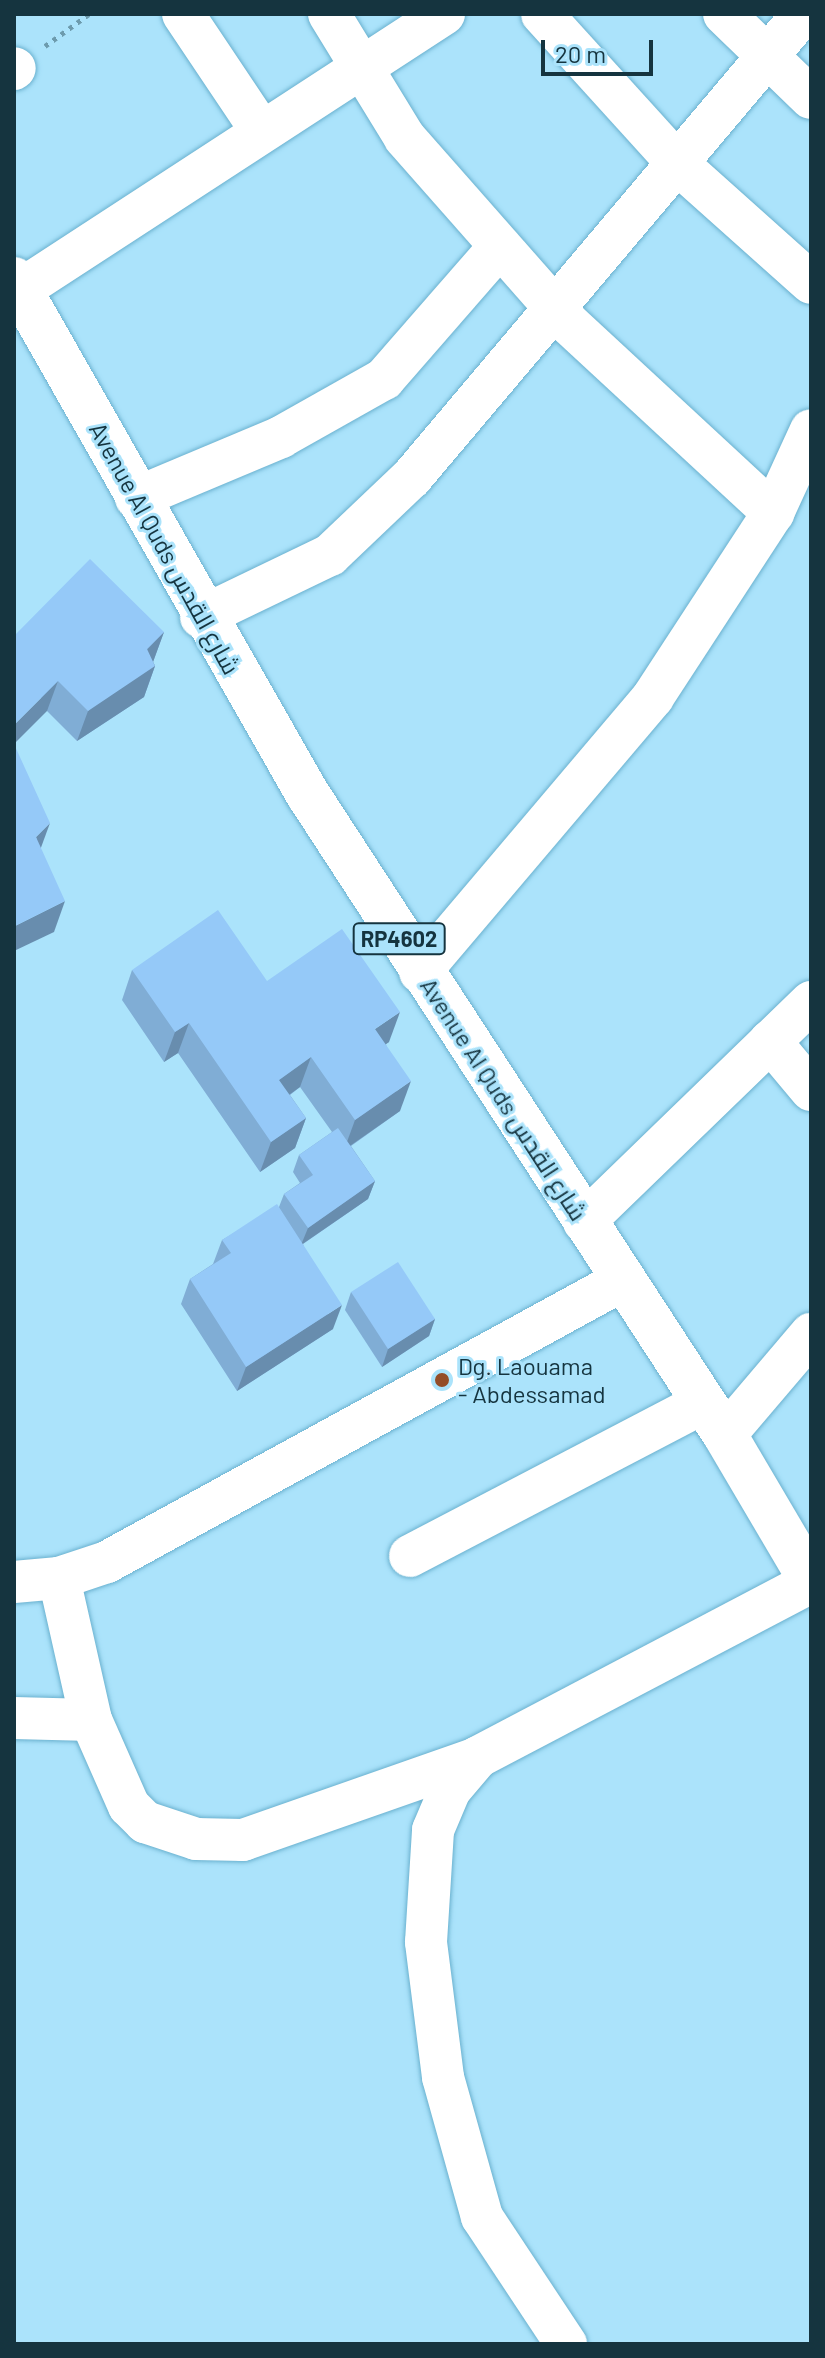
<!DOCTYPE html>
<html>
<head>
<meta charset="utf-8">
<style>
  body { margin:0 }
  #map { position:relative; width:825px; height:2358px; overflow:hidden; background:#abe3fb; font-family:Barlow,Cairo,sans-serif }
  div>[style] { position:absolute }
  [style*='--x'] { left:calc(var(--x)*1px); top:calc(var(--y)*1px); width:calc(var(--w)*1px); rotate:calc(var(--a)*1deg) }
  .path>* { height:5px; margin-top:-2.5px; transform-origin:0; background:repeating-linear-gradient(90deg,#6d9bad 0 4px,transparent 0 10px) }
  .roads { filter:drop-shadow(0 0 2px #6ab1cf) drop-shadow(0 0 2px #6ab1cf) }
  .minor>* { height:42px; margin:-21px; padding:0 21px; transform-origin:21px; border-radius:21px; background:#fff }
  .major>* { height:44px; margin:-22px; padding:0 22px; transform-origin:22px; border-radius:22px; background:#fff }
  .wall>* { inset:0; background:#80add5 }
  .shaded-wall>* { inset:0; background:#688dae }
  .building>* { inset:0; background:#95c9f8 }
  .dots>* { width:22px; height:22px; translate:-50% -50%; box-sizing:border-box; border:4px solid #abe3fb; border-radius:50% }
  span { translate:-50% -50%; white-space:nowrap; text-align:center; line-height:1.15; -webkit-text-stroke:6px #abe3fb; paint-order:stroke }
  .shield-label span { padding:2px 6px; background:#abe3fb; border:2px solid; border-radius:6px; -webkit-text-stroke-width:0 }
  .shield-label { font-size:22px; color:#15343f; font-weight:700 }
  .street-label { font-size:24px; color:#15343f }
  .poi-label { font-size:24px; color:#15343f }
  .left { translate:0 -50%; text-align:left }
  .frame { position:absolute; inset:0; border:16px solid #15343f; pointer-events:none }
  .scale { position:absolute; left:541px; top:40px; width:112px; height:36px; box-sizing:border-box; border:4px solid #15343f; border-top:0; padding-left:10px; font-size:24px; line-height:28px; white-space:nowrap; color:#15343f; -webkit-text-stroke:6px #abe3fb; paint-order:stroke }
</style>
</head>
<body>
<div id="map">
  <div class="path">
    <i style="--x:45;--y:46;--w:54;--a:-36"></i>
  </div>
  <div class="roads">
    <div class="minor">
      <i style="--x:183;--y:14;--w:138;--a:56.2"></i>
      <i style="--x:329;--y:14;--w:145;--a:58.5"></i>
      <i style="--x:405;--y:138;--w:245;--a:48.6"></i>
      <i style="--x:567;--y:322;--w:281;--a:42.8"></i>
      <i style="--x:542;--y:14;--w:202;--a:47.8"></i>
      <i style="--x:678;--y:164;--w:178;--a:41.8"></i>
      <i style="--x:724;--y:14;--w:121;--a:44"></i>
      <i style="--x:14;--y:69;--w:1;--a:-45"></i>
      <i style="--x:20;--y:290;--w:506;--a:-33.06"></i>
      <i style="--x:136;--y:498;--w:157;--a:-22.8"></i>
      <i style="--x:281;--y:437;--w:118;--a:-29.4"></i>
      <i style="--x:384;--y:379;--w:176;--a:-48.9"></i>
      <i style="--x:201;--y:617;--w:143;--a:-25.7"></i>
      <i style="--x:330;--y:555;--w:113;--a:-43.6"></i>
      <i style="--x:412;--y:477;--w:606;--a:-49.82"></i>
      <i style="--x:420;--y:972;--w:360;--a:-49.7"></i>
      <i style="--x:653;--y:697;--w:220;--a:-56.9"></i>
      <i style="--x:773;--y:513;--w:91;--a:-65.4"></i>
      <i style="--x:770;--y:1041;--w:64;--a:50.1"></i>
      <i style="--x:584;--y:1222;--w:316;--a:-44.1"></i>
      <i style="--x:725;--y:1435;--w:133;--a:-49.6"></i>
      <i style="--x:410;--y:1556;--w:328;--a:-27.6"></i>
      <i style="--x:59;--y:1578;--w:146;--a:77.3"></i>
      <i style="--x:14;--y:1582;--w:45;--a:-5.1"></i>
      <i style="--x:59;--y:1578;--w:51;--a:-18.4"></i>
      <i style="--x:107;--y:1562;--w:590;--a:-28.65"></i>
      <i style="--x:14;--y:1718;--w:77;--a:1.5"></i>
      <i style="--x:91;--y:1720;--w:94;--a:66.2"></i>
      <i style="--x:129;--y:1806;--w:23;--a:45"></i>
      <i style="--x:145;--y:1822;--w:54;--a:18.4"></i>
      <i style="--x:196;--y:1839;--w:47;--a:1.2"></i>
      <i style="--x:243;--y:1840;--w:248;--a:-19.3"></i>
      <i style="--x:566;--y:2344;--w:152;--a:-123.5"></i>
      <i style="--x:482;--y:2217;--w:145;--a:-105.6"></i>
      <i style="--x:443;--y:2077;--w:136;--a:-97.2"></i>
      <i style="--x:426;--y:1942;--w:112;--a:-86.4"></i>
      <i style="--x:433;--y:1830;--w:43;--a:-67"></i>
      <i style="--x:450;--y:1790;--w:43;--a:-49.7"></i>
      <i style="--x:478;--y:1757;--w:376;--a:-27.7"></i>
    </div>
    <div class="major">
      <i style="--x:14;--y:279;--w:592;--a:60.32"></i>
      <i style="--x:307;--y:793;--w:766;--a:56.93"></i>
      <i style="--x:725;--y:1435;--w:169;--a:59.5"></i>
    </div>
  </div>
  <div class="wall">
    <i style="clip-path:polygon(164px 632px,153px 662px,155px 666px,144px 697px,77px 741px,47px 711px,14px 636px)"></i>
    <i style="clip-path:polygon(132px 970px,267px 981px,389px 1042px,386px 1044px,400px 1111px,351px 1146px,375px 1181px,368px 1199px,303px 1244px,333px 1329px,237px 1391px,181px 1304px,190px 1279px,213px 1264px,222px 1240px,279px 1207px,284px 1194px,300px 1183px,293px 1172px,299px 1155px,332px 1132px,300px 1087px,290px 1095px,306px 1118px,295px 1148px,260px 1172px,178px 1053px,164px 1062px,122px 1000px)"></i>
    <i style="clip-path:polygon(351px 1292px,435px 1319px,429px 1336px,382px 1367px,345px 1310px)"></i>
  </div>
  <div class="shaded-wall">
    <i style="clip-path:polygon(164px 632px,153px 662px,155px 666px,144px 697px,77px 741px,88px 711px)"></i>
    <i style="clip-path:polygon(58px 681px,47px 711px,14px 744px,14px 725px)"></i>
    <i style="clip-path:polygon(50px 823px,39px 853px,36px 837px)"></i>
    <i style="clip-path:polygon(65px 901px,54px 932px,14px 951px,15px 926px)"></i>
    <i style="clip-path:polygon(400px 1012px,389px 1042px,364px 1059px,375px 1029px)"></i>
    <i style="clip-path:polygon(189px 1023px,178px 1053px,164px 1062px,175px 1032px)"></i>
    <i style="clip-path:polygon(311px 1057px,300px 1087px,268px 1110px,279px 1080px)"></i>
    <i style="clip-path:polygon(411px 1081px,400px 1111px,344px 1150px,355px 1120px)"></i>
    <i style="clip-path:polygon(306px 1118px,295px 1148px,260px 1172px,271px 1142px)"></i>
    <i style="clip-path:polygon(375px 1181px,368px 1199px,301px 1245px,308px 1228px)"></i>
    <i style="clip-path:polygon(342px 1305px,333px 1329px,237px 1391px,246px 1367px)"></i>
    <i style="clip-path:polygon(435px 1319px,429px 1336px,382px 1367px,388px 1349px)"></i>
  </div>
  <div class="building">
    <i style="clip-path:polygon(90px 559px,164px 632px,147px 649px,155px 666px,88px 711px,58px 681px,14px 725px,14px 636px)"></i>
    <i style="clip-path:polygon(14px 744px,50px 823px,36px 837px,65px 901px,15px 926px)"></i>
    <i style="clip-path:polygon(218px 910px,267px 981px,342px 929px,400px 1012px,375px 1029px,411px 1081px,355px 1120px,311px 1057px,279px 1080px,306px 1118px,271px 1142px,189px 1023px,175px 1032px,132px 970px)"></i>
    <i style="clip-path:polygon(338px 1128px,375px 1181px,308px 1228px,284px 1194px,313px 1175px,299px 1155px)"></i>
    <i style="clip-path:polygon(277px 1204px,342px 1305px,246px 1367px,190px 1279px,231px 1253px,222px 1240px)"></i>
    <i style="clip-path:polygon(398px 1262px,435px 1319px,388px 1349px,351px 1292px)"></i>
  </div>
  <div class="dots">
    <i style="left:442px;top:1380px;background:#944d28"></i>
  </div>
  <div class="shield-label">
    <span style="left:399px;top:939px">RP4602</span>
  </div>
  <div class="street-label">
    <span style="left:165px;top:548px;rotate:61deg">Avenue Al Quds شارع القدس</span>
    <span style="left:504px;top:1099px;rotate:57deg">Avenue Al Quds شارع القدس</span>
  </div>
  <div class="poi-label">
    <span class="left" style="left:458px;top:1380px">Dg. Laouama<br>- Abdessamad</span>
  </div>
  <div class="frame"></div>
  <div class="scale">20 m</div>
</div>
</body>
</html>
